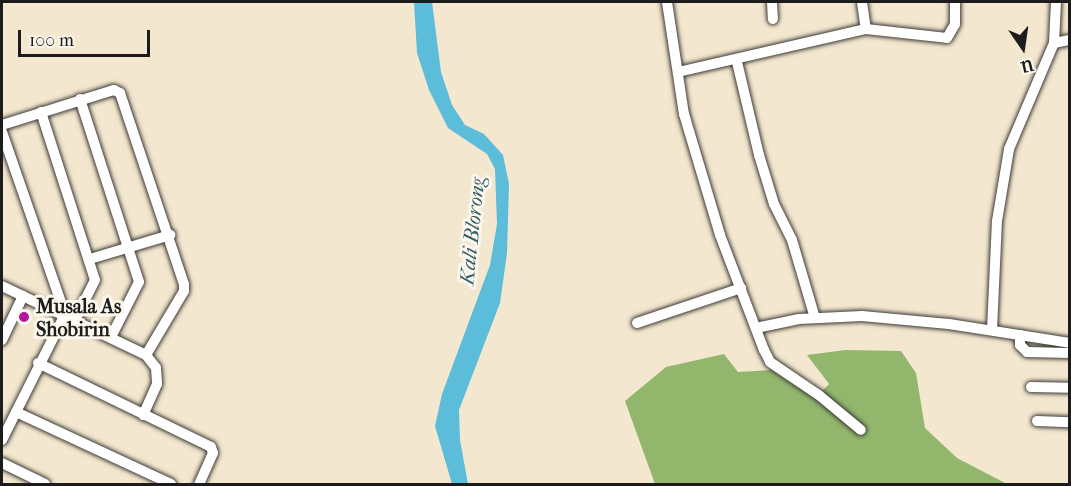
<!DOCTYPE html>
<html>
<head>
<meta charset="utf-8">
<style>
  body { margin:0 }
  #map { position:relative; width:1071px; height:486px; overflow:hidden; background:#f4e7cf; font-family:"IM FELL French Canon",serif }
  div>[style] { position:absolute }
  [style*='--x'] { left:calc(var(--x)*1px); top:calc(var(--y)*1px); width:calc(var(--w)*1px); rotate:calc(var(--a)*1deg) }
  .forest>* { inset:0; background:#92b76c }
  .water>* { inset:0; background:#5bbdd9 }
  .roads { filter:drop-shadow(0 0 2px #3c3a37) drop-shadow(0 0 2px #3c3a37) }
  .street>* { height:10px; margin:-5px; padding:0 5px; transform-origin:5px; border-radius:5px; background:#fff }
  .dots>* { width:16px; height:16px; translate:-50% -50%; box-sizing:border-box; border:3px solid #fbf7ec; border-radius:50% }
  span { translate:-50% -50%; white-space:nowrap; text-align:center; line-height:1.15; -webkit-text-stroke:6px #fbf7ec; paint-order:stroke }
  .poi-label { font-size:20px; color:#1c1c1c; font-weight:700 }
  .left { translate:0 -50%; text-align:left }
  .water-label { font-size:21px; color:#355c68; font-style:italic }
  .frame { position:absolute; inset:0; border:3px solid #1c1c1c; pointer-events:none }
  .north { position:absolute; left:993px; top:18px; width:60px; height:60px; -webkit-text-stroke:4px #fbf7ec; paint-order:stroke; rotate:167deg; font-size:16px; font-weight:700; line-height:24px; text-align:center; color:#1c1c1c }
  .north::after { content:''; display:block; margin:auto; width:21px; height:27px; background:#1c1c1c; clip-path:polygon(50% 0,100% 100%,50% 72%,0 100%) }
  .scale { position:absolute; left:18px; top:30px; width:132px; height:27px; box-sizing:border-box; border:3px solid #1c1c1c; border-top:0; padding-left:8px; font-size:18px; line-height:21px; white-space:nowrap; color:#1c1c1c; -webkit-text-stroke:4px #fbf7ec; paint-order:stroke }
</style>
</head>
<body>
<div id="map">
  <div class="forest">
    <i style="clip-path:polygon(845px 350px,901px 351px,916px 373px,925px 428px,957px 458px,1007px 484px,655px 484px,625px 401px,666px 367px,724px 354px,738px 372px,771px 370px,815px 398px,829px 384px,807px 355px)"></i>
  </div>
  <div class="water">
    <i style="clip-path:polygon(414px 2px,432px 2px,441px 72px,452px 105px,465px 125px,484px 134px,503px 155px,509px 184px,507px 253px,500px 303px,459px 410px,460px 440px,468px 484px,452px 484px,435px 426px,442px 394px,490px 265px,497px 224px,495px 169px,487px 154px,448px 128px,429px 90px,417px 53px)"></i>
  </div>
  <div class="roads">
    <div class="street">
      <i style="--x:667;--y:2;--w:113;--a:81.4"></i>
      <i style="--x:684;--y:114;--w:126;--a:73.4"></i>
      <i style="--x:720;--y:235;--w:123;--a:69.1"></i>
      <i style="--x:764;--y:350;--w:13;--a:63"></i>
      <i style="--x:770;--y:362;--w:60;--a:34.2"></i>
      <i style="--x:820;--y:396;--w:53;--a:39.7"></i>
      <i style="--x:772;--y:2;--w:17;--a:87"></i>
      <i style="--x:862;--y:2;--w:27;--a:82"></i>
      <i style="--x:1054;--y:43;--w:16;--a:-11"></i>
      <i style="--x:737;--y:62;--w:96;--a:76.7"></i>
      <i style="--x:759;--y:155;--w:51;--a:73"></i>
      <i style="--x:774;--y:204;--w:40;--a:63.4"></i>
      <i style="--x:792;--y:240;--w:81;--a:73.6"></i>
      <i style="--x:678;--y:72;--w:193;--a:-12.9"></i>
      <i style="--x:866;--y:29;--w:81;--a:6.3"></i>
      <i style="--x:947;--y:38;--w:16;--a:-60"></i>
      <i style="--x:955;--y:24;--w:22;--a:-90"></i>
      <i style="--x:80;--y:99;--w:192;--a:72.1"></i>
      <i style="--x:139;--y:282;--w:62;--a:117"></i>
      <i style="--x:41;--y:112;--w:176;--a:72.2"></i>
      <i style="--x:95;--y:280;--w:47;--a:116.6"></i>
      <i style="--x:2;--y:125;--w:117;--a:-17.4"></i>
      <i style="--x:114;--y:90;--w:7;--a:27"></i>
      <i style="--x:120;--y:93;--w:201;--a:71.5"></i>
      <i style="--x:184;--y:284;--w:7;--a:90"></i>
      <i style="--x:184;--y:291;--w:74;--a:120.7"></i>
      <i style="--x:2;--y:132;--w:193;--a:70.9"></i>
      <i style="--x:90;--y:259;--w:84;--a:-16.7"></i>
      <i style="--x:2;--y:286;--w:160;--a:25.6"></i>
      <i style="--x:146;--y:355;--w:16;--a:52"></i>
      <i style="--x:156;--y:368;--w:16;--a:86"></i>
      <i style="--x:157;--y:384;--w:34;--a:114"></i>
      <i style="--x:637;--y:323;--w:110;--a:-18.6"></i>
      <i style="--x:756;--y:328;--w:44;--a:-11.8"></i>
      <i style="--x:799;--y:319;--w:63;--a:-2.7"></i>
      <i style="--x:862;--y:316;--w:87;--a:5.3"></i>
      <i style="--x:949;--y:324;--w:122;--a:8.9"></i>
      <i style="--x:992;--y:330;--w:109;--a:-87.4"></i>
      <i style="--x:997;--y:221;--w:73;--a:-80.5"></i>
      <i style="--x:1009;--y:149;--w:115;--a:-67"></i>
      <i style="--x:1054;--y:43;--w:41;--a:-87.2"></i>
      <i style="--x:1020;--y:335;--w:10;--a:90"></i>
      <i style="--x:1020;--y:345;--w:10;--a:45"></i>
      <i style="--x:1027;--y:352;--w:43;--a:1.3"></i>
      <i style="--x:2;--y:340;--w:49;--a:-64.5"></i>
      <i style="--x:38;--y:363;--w:192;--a:25.9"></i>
      <i style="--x:211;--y:447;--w:6;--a:72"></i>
      <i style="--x:213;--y:453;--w:34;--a:114"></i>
      <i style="--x:1031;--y:387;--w:39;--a:1"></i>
      <i style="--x:16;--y:412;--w:171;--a:24.9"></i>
      <i style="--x:1037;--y:421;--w:33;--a:2"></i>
      <i style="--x:2;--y:440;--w:141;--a:-63.4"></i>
      <i style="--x:2;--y:463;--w:48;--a:26"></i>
    </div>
  </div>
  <div class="dots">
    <i style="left:24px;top:317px;background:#b5179e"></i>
  </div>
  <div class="poi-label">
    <span class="left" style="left:36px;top:318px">Musala As<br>Shobirin</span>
  </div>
  <div class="water-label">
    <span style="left:472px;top:231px;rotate:-84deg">Kali Blorong</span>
  </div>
  <div class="frame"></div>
  <div class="north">U</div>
  <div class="scale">100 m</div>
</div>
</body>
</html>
